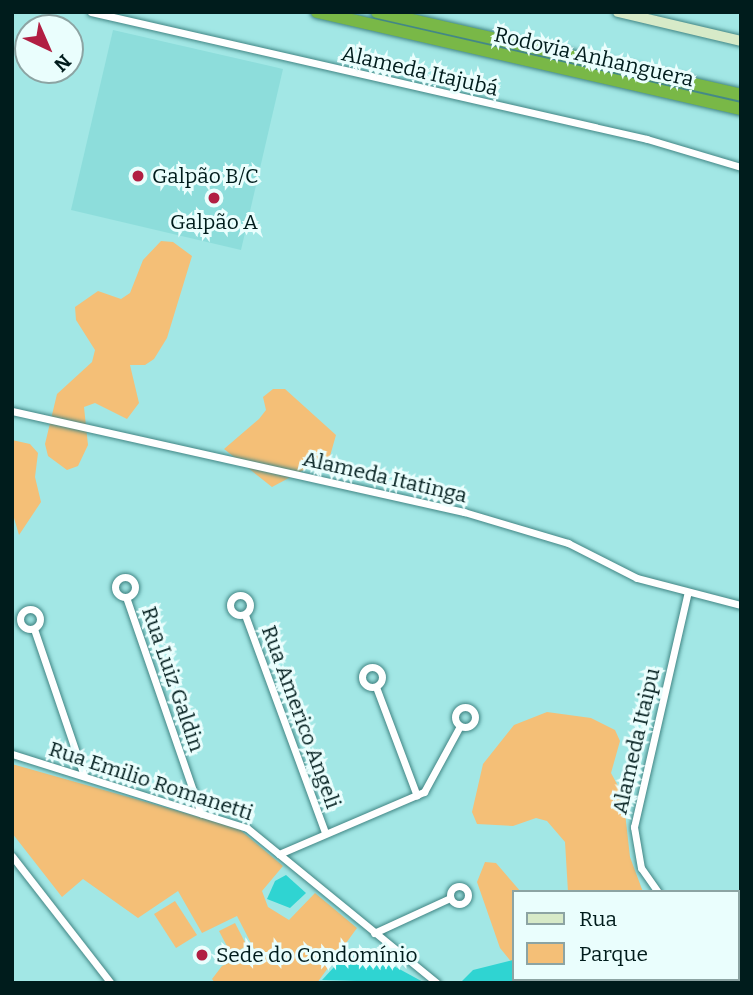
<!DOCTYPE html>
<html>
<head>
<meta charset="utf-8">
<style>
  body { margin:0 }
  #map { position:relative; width:753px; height:995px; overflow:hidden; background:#a2e7e5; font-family:Bitter,serif }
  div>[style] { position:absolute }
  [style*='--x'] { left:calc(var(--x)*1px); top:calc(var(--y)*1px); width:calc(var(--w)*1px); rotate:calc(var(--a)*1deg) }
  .built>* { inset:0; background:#8ddddb }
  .green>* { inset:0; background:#f4bf77 }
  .water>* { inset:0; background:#2fd4d2 }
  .roads { filter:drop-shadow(0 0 2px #418584) drop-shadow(0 0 2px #418584) }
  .street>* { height:7px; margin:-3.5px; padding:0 3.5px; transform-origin:3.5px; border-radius:3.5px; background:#fff }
  .street>.ring { margin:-3.5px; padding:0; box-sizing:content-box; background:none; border:7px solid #fff; border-radius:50% }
  .secondary>* { height:10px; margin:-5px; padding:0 5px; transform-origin:5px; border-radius:5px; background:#d7eac8 }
  .highway>* { height:12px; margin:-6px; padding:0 6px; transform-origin:6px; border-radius:6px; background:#79b847 }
  .dots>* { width:19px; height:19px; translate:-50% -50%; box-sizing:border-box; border:4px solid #eafefd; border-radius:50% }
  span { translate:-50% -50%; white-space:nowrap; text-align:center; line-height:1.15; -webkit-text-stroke:6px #eafefd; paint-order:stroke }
  .street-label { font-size:21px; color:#001c1c }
  .poi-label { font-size:21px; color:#001c1c }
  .left { translate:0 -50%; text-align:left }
  .frame { position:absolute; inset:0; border:14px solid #001c1c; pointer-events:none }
  .legend { position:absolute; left:512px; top:890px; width:228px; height:91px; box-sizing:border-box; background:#eafefd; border:2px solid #8ca4a3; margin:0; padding:9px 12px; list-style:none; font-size:21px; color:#001c1c }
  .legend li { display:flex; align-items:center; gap:14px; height:35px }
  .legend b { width:35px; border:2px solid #8ca4a3 }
  .north { position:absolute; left:14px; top:14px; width:70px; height:70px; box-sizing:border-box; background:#eafefd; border:2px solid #8ca4a3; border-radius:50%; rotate:136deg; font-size:19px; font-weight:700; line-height:28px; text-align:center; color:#001c1c }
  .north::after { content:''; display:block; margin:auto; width:24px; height:32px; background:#b11f43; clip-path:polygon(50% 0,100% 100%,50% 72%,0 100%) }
</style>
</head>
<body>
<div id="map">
  <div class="built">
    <i style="clip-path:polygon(113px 30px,283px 69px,241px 250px,71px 210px)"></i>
  </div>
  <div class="green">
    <i style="clip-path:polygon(161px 241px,173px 242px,192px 256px,167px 338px,154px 359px,145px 365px,130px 365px,139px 403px,127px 419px,95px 403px,84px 407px,88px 445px,78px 466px,67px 470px,48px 456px,45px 444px,57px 394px,92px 362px,95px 350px,76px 320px,75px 307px,98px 291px,121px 299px,130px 293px,143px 260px)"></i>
    <i style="clip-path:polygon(273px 389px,285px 389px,336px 435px,330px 456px,272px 487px,224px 449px,259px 419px,266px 410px,263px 397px)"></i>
    <i style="clip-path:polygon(12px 440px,30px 444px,38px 453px,35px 477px,41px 502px,19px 535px,12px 511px)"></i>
    <i style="clip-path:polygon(547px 712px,591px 718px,615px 730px,620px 741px,611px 773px,623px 795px,630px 857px,643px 892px,568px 892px,565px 842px,547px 821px,536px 818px,513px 826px,477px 824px,472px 812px,483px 764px,514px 725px)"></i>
    <i style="clip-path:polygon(12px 764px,238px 828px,283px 866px,262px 891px,268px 907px,289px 920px,315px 893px,357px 928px,317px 983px,215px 983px,212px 979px,222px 966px,255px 951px,237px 916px,202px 933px,178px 891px,138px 918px,83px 879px,62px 897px,12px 833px)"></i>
    <i style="clip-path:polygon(485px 862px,496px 863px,521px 892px,513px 892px,513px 964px,500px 948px,477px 882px)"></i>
    <i style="clip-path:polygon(175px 901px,197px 935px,176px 948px,154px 914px)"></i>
    <i style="clip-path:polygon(235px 923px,247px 946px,231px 954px,219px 931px)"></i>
  </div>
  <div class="water">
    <i style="clip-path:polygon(286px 875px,306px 893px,290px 908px,267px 899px,275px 881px)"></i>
    <i style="clip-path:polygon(349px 951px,368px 952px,425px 983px,322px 980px)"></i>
    <i style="clip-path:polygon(513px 960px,513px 979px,525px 983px,460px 983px,473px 970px)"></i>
  </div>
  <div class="roads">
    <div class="street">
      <i style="--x:91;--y:12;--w:570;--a:12.87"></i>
      <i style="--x:647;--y:139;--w:98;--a:16.6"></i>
      <i style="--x:12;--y:411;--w:463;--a:12.6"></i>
      <i style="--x:464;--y:512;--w:109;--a:16.6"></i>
      <i style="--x:568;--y:543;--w:77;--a:26.9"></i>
      <i style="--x:637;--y:578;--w:107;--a:14.6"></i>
      <i class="ring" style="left:115px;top:577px;width:13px;height:13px"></i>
      <i class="ring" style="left:230px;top:595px;width:13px;height:13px"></i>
      <i style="--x:126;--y:597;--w:229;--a:70.9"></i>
      <i class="ring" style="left:20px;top:609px;width:13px;height:13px"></i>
      <i style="--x:245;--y:615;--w:231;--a:69.8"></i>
      <i style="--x:34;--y:629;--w:155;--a:71.2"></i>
      <i class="ring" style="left:362px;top:667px;width:13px;height:13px"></i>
      <i style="--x:376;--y:687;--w:116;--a:69.4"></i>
      <i class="ring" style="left:455px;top:707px;width:13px;height:13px"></i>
      <i style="--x:12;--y:754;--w:246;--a:17.5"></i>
      <i style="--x:247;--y:828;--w:245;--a:39.2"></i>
      <i style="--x:279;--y:854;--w:158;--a:-23.2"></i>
      <i style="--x:424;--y:792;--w:75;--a:-61.4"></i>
      <i style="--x:12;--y:856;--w:161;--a:52.1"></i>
      <i class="ring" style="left:450px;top:886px;width:11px;height:11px"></i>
      <i style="--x:658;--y:892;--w:29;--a:-125"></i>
      <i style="--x:641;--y:868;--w:42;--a:-99.7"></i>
      <i style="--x:634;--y:827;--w:241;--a:-77.1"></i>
      <i style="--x:737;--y:915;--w:4;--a:14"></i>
      <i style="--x:374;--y:933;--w:84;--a:-24.7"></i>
    </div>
    <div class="secondary">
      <i style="--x:618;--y:12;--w:126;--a:13.3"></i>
    </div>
    <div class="highway">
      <i style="--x:317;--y:12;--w:435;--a:12.9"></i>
      <i style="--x:377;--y:12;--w:373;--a:12.8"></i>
    </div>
  </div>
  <div class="dots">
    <i style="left:138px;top:176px;background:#b11f43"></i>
    <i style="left:214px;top:198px;background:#b11f43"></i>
    <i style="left:202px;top:955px;background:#b11f43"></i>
  </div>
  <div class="street-label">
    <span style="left:594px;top:57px;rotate:13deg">Rodovia Anhanguera</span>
    <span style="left:420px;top:71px;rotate:13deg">Alameda Itajubá</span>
    <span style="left:385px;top:477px;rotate:13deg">Alameda Itatinga</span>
    <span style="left:173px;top:679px;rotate:71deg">Rua Luiz Galdin</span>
    <span style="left:301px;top:717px;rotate:70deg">Rua Americo Angeli</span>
    <span style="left:636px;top:741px;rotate:-77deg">Alameda Itaipu</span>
    <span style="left:151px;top:781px;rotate:18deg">Rua Emilio Romanetti</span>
  </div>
  <div class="poi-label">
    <span class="left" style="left:152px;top:176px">Galpão B/C</span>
    <span style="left:214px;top:222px">Galpão A</span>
    <span class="left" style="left:216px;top:955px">Sede do Condomínio</span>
  </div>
  <div class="frame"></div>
  <ul class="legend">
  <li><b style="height:9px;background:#d7eac8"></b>Rua</li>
  <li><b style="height:19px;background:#f4bf77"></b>Parque</li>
  </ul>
  <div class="north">N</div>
</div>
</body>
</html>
